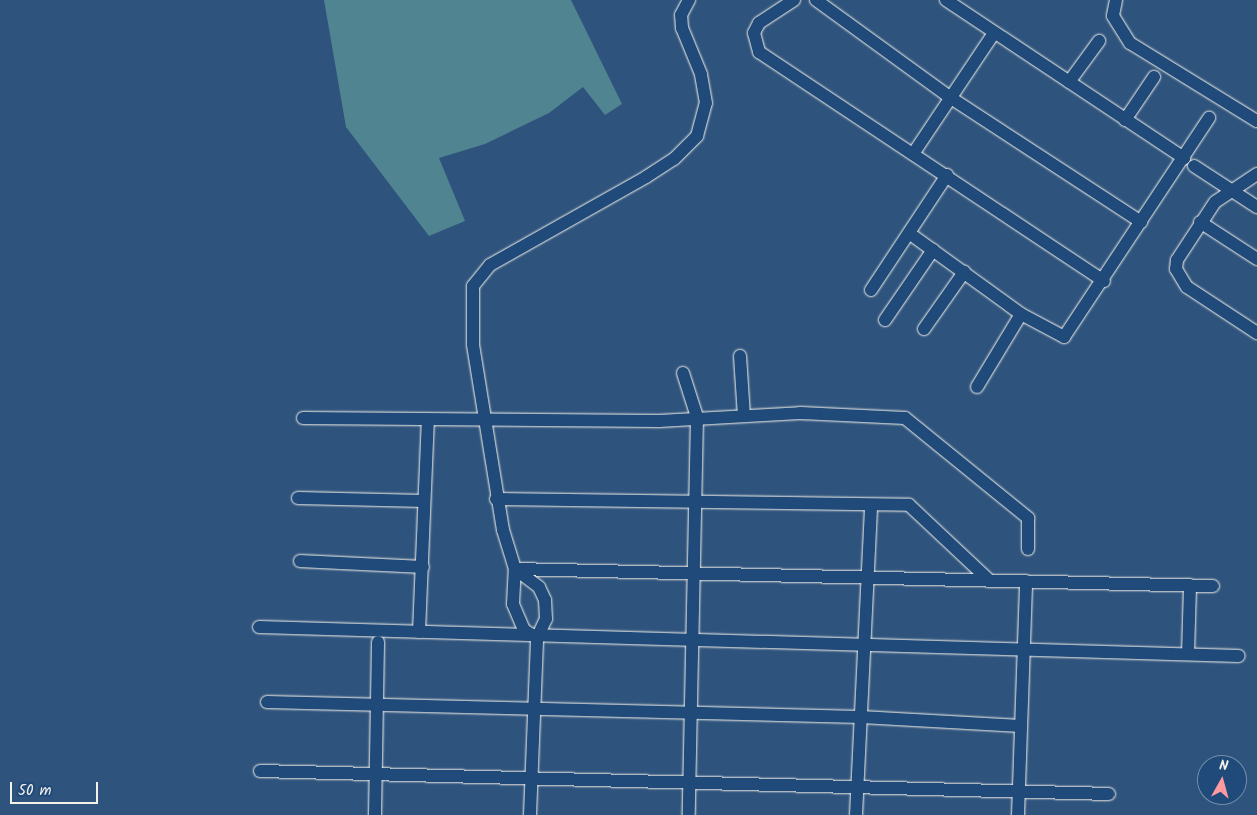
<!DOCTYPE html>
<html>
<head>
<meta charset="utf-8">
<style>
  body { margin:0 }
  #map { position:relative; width:1257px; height:815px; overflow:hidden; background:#2e537d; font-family:Kalam,sans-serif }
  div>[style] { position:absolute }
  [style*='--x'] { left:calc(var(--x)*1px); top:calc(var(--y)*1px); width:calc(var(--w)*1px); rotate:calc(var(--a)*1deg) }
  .green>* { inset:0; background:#508491 }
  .roads { filter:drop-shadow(0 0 1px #f4f1e8) drop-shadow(0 0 1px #f4f1e8) }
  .street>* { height:12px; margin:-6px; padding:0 6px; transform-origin:6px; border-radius:6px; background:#1f4a7a }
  span { translate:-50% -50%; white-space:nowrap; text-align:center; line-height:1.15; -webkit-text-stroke:4.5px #1f4a7a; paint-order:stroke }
  .north { position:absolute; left:1197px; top:755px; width:50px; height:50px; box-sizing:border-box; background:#1f4a7a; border:1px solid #748da6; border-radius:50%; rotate:7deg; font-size:14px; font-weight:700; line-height:20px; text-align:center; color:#f4f1e8 }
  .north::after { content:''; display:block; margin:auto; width:18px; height:22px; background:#ff9aa2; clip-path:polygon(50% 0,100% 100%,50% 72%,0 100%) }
  .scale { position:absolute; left:10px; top:782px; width:88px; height:22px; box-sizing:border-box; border:2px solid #f4f1e8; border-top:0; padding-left:6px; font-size:15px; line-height:18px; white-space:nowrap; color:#f4f1e8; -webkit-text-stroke:4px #1f4a7a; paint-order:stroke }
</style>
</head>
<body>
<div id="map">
  <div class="green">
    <i style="clip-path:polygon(324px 0,571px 0,622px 104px,605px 115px,583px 87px,549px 113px,485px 144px,439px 158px,465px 221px,429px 236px,346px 127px)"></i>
  </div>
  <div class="roads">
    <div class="street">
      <i style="--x:794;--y:0;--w:42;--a:146.7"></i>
      <i style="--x:759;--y:23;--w:11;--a:117"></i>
      <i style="--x:754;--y:33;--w:20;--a:75"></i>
      <i style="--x:759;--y:52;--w:414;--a:33.6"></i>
      <i style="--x:816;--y:0;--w:167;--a:36"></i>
      <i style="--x:951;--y:98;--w:227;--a:33.1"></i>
      <i style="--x:946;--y:0;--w:286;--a:33.6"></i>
      <i style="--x:1116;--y:0;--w:16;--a:101"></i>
      <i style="--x:1113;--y:16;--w:32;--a:58"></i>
      <i style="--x:1130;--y:43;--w:149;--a:31.6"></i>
      <i style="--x:1069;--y:82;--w:51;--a:-53.8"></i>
      <i style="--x:1125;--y:120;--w:52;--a:-56"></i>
      <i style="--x:913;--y:154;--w:146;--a:-56.2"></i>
      <i style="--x:1194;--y:166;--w:75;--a:33.1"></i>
      <i style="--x:1257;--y:174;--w:50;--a:146.3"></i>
      <i style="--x:1215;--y:202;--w:69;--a:123.2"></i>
      <i style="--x:1177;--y:260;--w:9;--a:96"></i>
      <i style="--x:1176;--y:269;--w:21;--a:59"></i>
      <i style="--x:1187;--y:287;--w:84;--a:33.3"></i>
      <i style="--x:1200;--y:222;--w:68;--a:33"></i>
      <i style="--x:909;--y:233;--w:138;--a:35.9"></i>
      <i style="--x:1021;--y:314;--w:49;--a:28.1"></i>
      <i style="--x:1064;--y:337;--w:263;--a:-56.5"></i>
      <i style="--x:871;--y:290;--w:138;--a:-56.5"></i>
      <i style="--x:885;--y:320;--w:85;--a:-55.6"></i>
      <i style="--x:924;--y:329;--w:70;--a:-54.9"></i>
      <i style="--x:740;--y:356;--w:60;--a:86.2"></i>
      <i style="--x:683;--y:373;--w:46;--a:72.3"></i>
      <i style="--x:697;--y:417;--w:398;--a:91.2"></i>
      <i style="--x:977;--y:387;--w:85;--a:-58.9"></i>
      <i style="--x:303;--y:418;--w:356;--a:0.5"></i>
      <i style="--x:659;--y:421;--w:141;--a:-3.2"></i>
      <i style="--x:800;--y:413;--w:105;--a:2.7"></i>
      <i style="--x:905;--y:418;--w:159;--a:39.1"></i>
      <i style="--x:1028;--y:518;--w:31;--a:90"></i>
      <i style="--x:298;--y:498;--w:126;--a:1.4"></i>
      <i style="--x:496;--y:499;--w:413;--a:0.8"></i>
      <i style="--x:909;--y:505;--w:110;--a:43.2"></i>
      <i style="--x:300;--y:561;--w:123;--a:2.8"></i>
      <i style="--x:259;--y:627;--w:980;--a:1.69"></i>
      <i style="--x:419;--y:632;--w:212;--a:-87.6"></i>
      <i style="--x:537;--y:638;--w:15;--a:-148"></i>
      <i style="--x:524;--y:630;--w:28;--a:-113"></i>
      <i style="--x:513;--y:604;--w:35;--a:-87"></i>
      <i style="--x:515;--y:569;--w:698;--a:1.4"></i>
      <i style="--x:1188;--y:654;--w:69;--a:-88.3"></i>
      <i style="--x:267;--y:702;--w:594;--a:1.45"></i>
      <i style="--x:861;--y:717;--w:160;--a:3.2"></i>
      <i style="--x:260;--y:771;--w:849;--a:1.55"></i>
      <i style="--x:375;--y:815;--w:173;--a:-89"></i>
      <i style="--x:530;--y:815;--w:177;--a:-87.7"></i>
      <i style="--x:537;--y:638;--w:21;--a:-65"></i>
      <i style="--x:546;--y:619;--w:19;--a:-93"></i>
      <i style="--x:545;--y:600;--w:14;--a:-115"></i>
      <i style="--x:539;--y:587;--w:30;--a:-143"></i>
      <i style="--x:515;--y:569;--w:41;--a:-107.1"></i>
      <i style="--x:503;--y:530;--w:188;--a:-99.2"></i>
      <i style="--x:473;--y:344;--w:58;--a:-90"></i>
      <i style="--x:473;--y:286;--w:27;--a:-51"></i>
      <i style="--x:490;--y:265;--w:179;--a:-29.4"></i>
      <i style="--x:646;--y:177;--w:33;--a:-33"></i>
      <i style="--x:674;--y:159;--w:33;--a:-45"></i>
      <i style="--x:697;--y:136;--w:34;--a:-75"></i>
      <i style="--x:706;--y:103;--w:29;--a:-100"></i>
      <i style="--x:701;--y:74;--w:50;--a:-112.4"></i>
      <i style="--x:682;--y:28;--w:13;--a:-94"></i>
      <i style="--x:681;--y:15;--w:17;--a:-62"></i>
      <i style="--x:856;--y:815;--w:309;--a:-87.2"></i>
      <i style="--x:1018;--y:815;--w:234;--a:-88"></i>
    </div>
  </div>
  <div class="north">N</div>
  <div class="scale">50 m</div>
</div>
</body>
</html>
